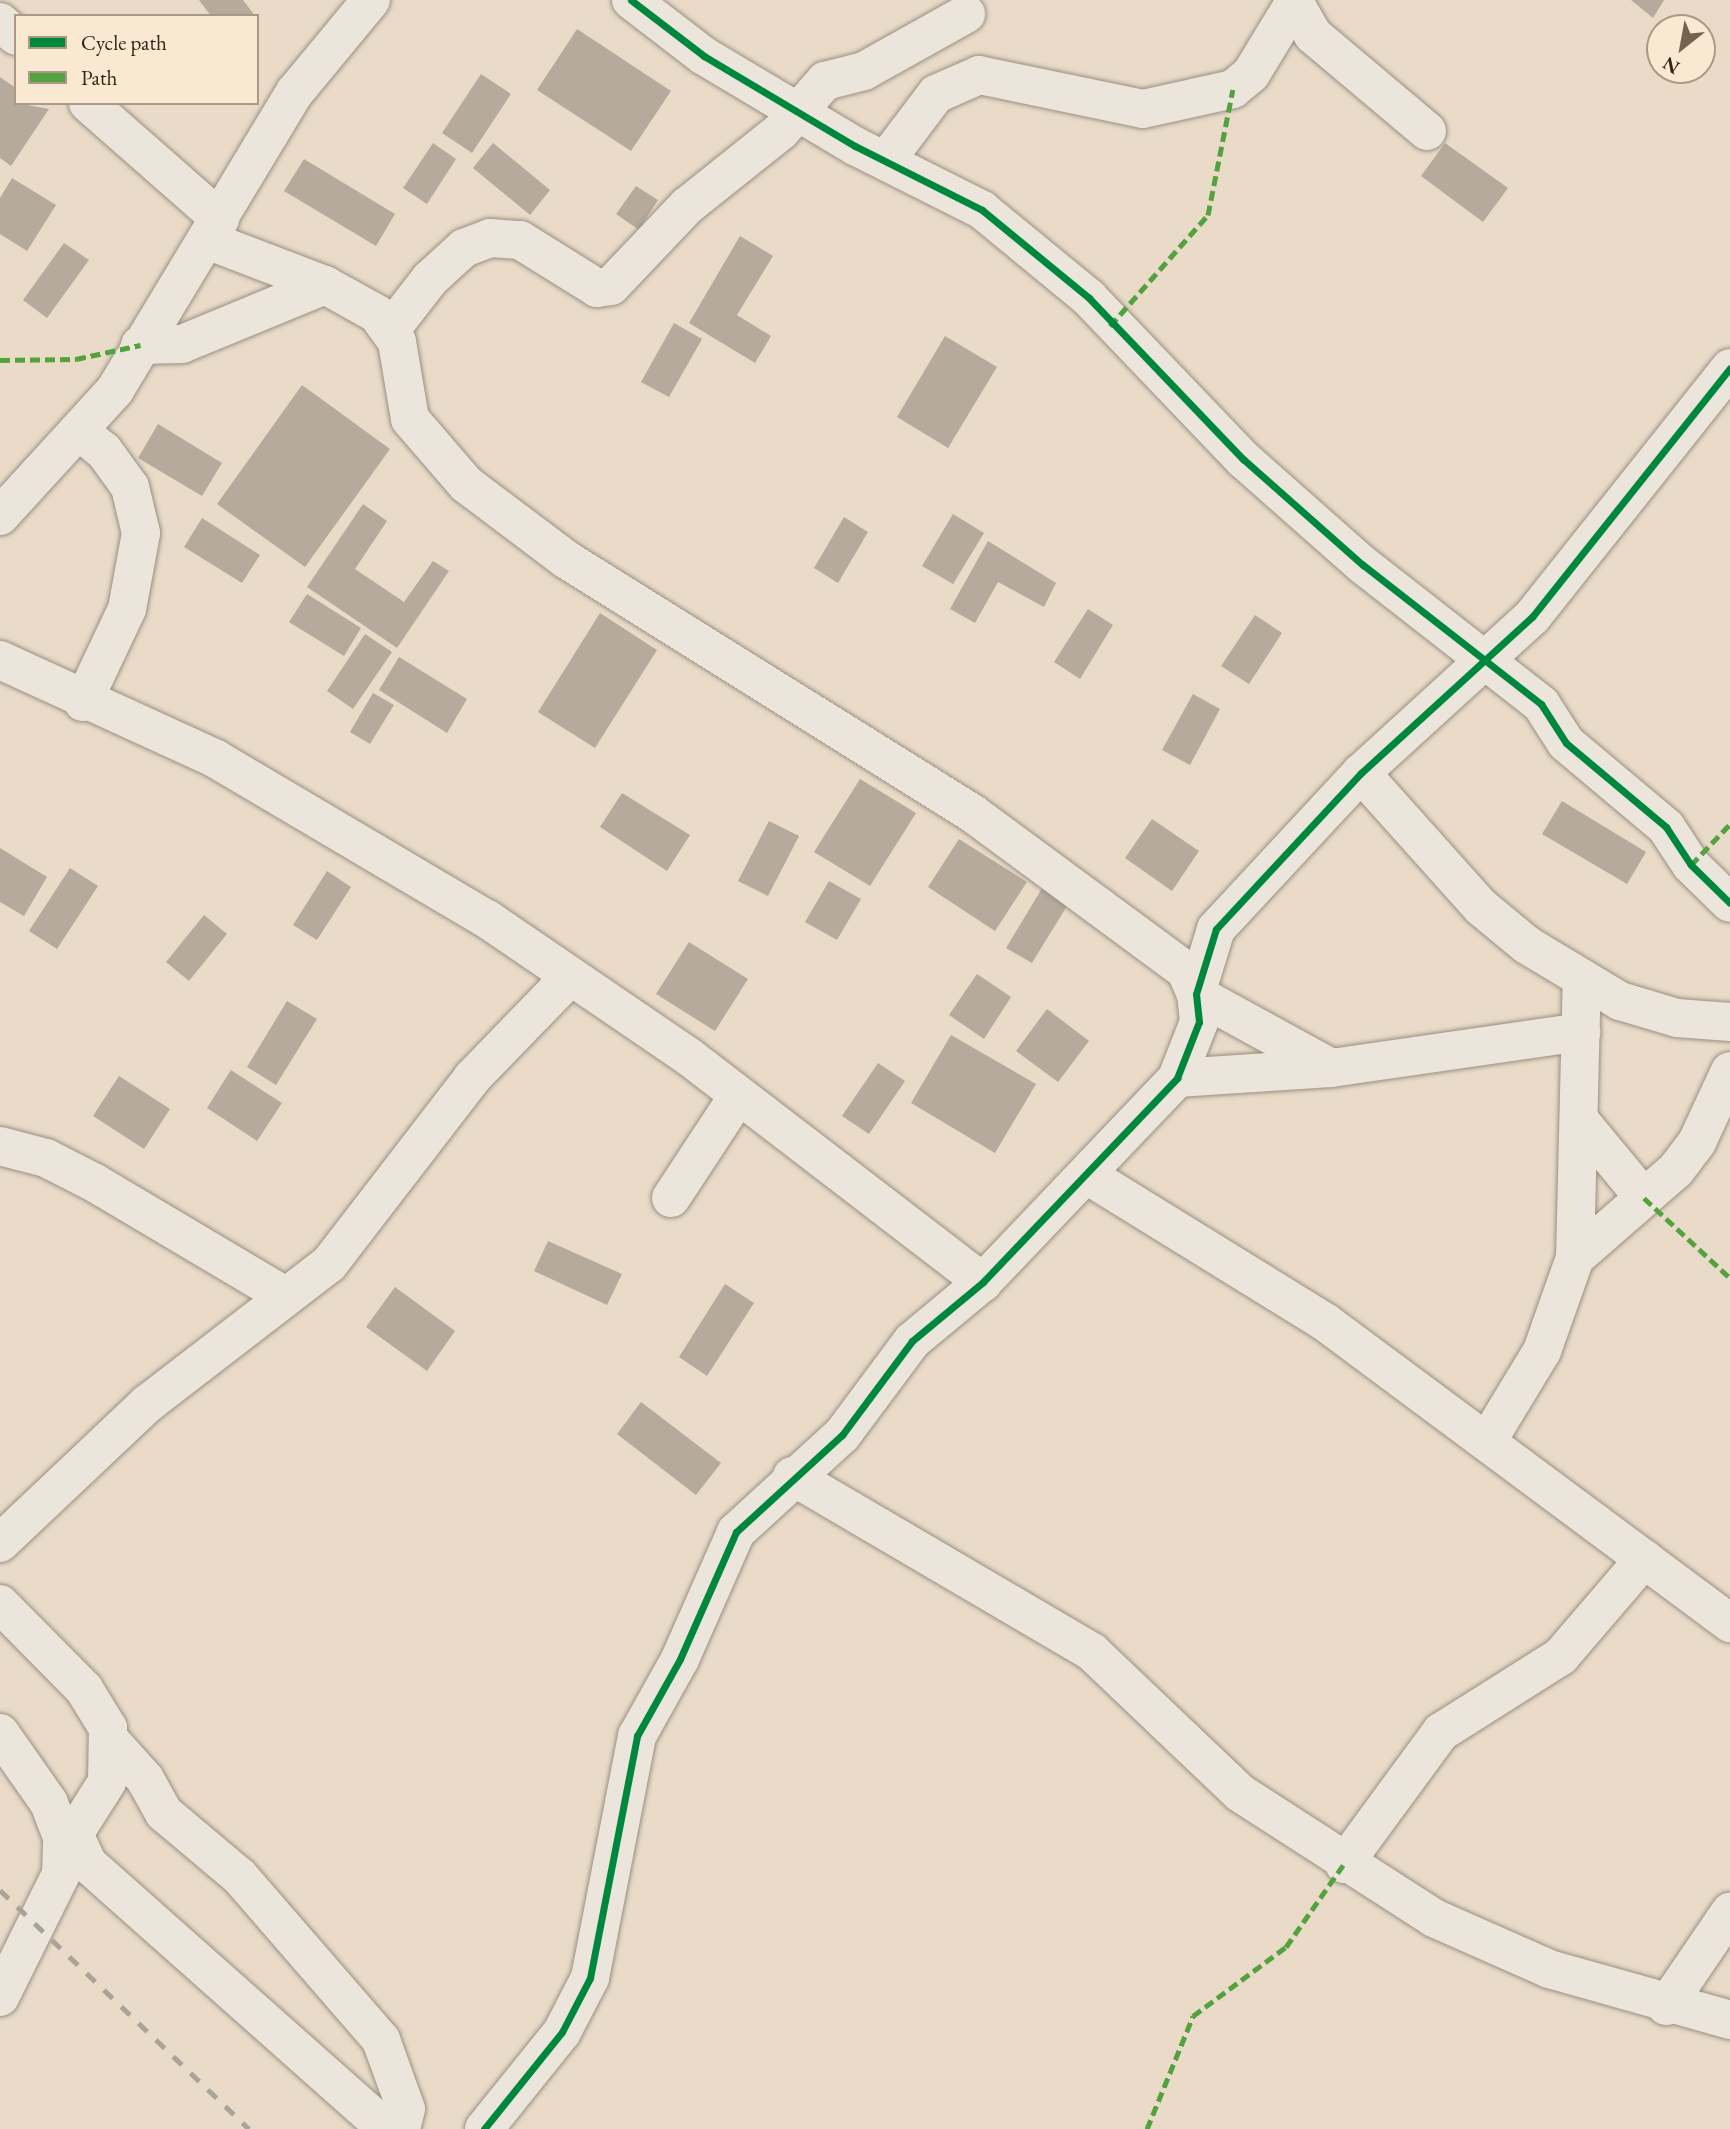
<!DOCTYPE html>
<html>
<head>
<meta charset="utf-8">
<style>
  body { margin:0 }
  #map { position:relative; width:1730px; height:2129px; overflow:hidden; background:#e9dbc7; font-family:"EB Garamond",serif }
  div>[style] { position:absolute }
  [style*='--x'] { left:calc(var(--x)*1px); top:calc(var(--y)*1px); width:calc(var(--w)*1px); rotate:calc(var(--a)*1deg) }
  .building>* { inset:0; background:#b5aa9c }
  .roads { filter:drop-shadow(0 0 2px #9a8f82) drop-shadow(0 0 2px #9a8f82) }
  .street>* { height:38px; margin:-19px; padding:0 19px; transform-origin:19px; border-radius:19px; background:#ece5db }
  .rail>* { height:5px; margin-top:-2.5px; transform-origin:0; background:repeating-linear-gradient(90deg,#aaa39a 0 12px,transparent 0 24px) }
  .quiet>* { height:5px; margin-top:-2.5px; transform-origin:0; background:repeating-linear-gradient(90deg,#53a23f 0 10px,transparent 0 15px) }
  .cycleway>* { height:7px; margin:-3.5px; padding:0 3.5px; transform-origin:3.5px; border-radius:3.5px; background:#00873e }
  span { translate:-50% -50%; white-space:nowrap; text-align:center; line-height:1.15; -webkit-text-stroke:5px #fae9d2; paint-order:stroke }
  .legend { position:absolute; left:14px; top:14px; width:245px; height:91px; box-sizing:border-box; background:#fae9d2; border:2px solid #ac9985; margin:0; padding:9px 12px; list-style:none; font-size:21px; color:#382111 }
  .legend li { display:flex; align-items:center; gap:14px; height:35px }
  .legend b { width:35px; border:2px solid #ac9985 }
  .north { position:absolute; left:1646px; top:14px; width:70px; height:70px; box-sizing:border-box; background:#fae9d2; border:2px solid #ac9985; border-radius:50%; rotate:211deg; font-size:19px; font-weight:700; line-height:28px; text-align:center; color:#382111 }
  .north::after { content:''; display:block; margin:auto; width:24px; height:32px; background:#766251; clip-path:polygon(50% 0,100% 100%,50% 72%,0 100%) }
</style>
</head>
<body>
<div id="map">
  <div class="building">
    <i style="clip-path:polygon(199px 0,243px 0,255px 16px,211px 16px)"></i>
    <i style="clip-path:polygon(1631px 0,1664px 0,1653px 18px)"></i>
    <i style="clip-path:polygon(577px 29px,671px 91px,631px 151px,537px 90px)"></i>
    <i style="clip-path:polygon(481px 74px,511px 94px,472px 153px,442px 133px)"></i>
    <i style="clip-path:polygon(0 77px,16px 88px,16px 103px,49px 109px,11px 166px,0 158px)"></i>
    <i style="clip-path:polygon(433px 143px,456px 159px,427px 204px,403px 188px)"></i>
    <i style="clip-path:polygon(493px 143px,550px 190px,530px 215px,473px 168px)"></i>
    <i style="clip-path:polygon(1445px 143px,1508px 188px,1483px 222px,1421px 176px)"></i>
    <i style="clip-path:polygon(304px 159px,395px 214px,376px 246px,284px 191px)"></i>
    <i style="clip-path:polygon(12px 178px,56px 205px,27px 251px,0 234px,0 198px)"></i>
    <i style="clip-path:polygon(636px 186px,658px 200px,639px 230px,616px 214px)"></i>
    <i style="clip-path:polygon(740px 236px,773px 256px,737px 315px,771px 336px,755px 363px,689px 323px)"></i>
    <i style="clip-path:polygon(64px 243px,89px 260px,47px 318px,23px 300px)"></i>
    <i style="clip-path:polygon(674px 323px,702px 339px,669px 397px,641px 382px)"></i>
    <i style="clip-path:polygon(945px 336px,997px 367px,948px 448px,897px 417px)"></i>
    <i style="clip-path:polygon(302px 385px,390px 449px,305px 567px,217px 504px)"></i>
    <i style="clip-path:polygon(158px 424px,222px 463px,202px 496px,138px 458px)"></i>
    <i style="clip-path:polygon(363px 504px,387px 521px,355px 569px,404px 602px,433px 561px,449px 571px,397px 648px,307px 587px)"></i>
    <i style="clip-path:polygon(953px 514px,984px 533px,953px 584px,922px 566px)"></i>
    <i style="clip-path:polygon(844px 517px,868px 532px,838px 583px,814px 568px)"></i>
    <i style="clip-path:polygon(202px 518px,260px 555px,242px 583px,184px 547px)"></i>
    <i style="clip-path:polygon(988px 541px,1056px 583px,1044px 607px,998px 582px,975px 623px,950px 609px)"></i>
    <i style="clip-path:polygon(307px 594px,361px 628px,344px 656px,289px 622px)"></i>
    <i style="clip-path:polygon(1088px 609px,1113px 625px,1080px 679px,1054px 662px)"></i>
    <i style="clip-path:polygon(600px 613px,657px 650px,595px 748px,538px 712px)"></i>
    <i style="clip-path:polygon(1255px 615px,1282px 633px,1249px 684px,1221px 666px)"></i>
    <i style="clip-path:polygon(365px 634px,392px 652px,353px 709px,327px 691px)"></i>
    <i style="clip-path:polygon(399px 657px,467px 699px,447px 733px,379px 690px)"></i>
    <i style="clip-path:polygon(373px 693px,394px 705px,370px 744px,350px 732px)"></i>
    <i style="clip-path:polygon(1193px 694px,1220px 709px,1190px 765px,1162px 750px)"></i>
    <i style="clip-path:polygon(860px 779px,916px 813px,870px 886px,814px 852px)"></i>
    <i style="clip-path:polygon(622px 793px,690px 835px,667px 871px,600px 827px)"></i>
    <i style="clip-path:polygon(1562px 801px,1646px 852px,1627px 884px,1542px 834px)"></i>
    <i style="clip-path:polygon(1152px 819px,1199px 851px,1172px 891px,1125px 858px)"></i>
    <i style="clip-path:polygon(769px 821px,799px 836px,768px 896px,738px 881px)"></i>
    <i style="clip-path:polygon(959px 839px,1027px 882px,995px 931px,928px 887px)"></i>
    <i style="clip-path:polygon(0 848px,47px 877px,24px 916px,0 902px)"></i>
    <i style="clip-path:polygon(70px 868px,98px 886px,57px 949px,29px 931px)"></i>
    <i style="clip-path:polygon(327px 871px,351px 887px,317px 940px,293px 925px)"></i>
    <i style="clip-path:polygon(829px 881px,861px 899px,837px 940px,805px 922px)"></i>
    <i style="clip-path:polygon(1044px 885px,1070px 901px,1032px 963px,1006px 948px)"></i>
    <i style="clip-path:polygon(204px 915px,227px 934px,189px 981px,166px 962px)"></i>
    <i style="clip-path:polygon(689px 942px,748px 979px,715px 1031px,656px 994px)"></i>
    <i style="clip-path:polygon(977px 974px,1011px 997px,984px 1039px,949px 1015px)"></i>
    <i style="clip-path:polygon(287px 1001px,317px 1019px,276px 1085px,247px 1067px)"></i>
    <i style="clip-path:polygon(1047px 1009px,1089px 1041px,1058px 1082px,1016px 1051px)"></i>
    <i style="clip-path:polygon(951px 1035px,1036px 1084px,995px 1153px,911px 1103px)"></i>
    <i style="clip-path:polygon(878px 1063px,905px 1081px,869px 1134px,842px 1116px)"></i>
    <i style="clip-path:polygon(231px 1070px,282px 1103px,257px 1141px,207px 1108px)"></i>
    <i style="clip-path:polygon(119px 1076px,170px 1109px,144px 1149px,93px 1116px)"></i>
    <i style="clip-path:polygon(548px 1241px,622px 1274px,607px 1305px,534px 1271px)"></i>
    <i style="clip-path:polygon(725px 1284px,754px 1303px,707px 1376px,679px 1357px)"></i>
    <i style="clip-path:polygon(395px 1287px,455px 1331px,427px 1371px,366px 1327px)"></i>
    <i style="clip-path:polygon(641px 1402px,721px 1463px,696px 1495px,617px 1434px)"></i>
  </div>
  <div class="roads">
    <div class="street">
      <i style="--x:631;--y:0;--w:92;--a:37.5"></i>
      <i style="--x:704;--y:56;--w:176;--a:30.8"></i>
      <i style="--x:855;--y:146;--w:142;--a:26.7"></i>
      <i style="--x:982;--y:210;--w:139;--a:39.4"></i>
      <i style="--x:1089;--y:298;--w:223;--a:46.3"></i>
      <i style="--x:1243;--y:459;--w:160;--a:41.5"></i>
      <i style="--x:1363;--y:565;--w:226;--a:38"></i>
      <i style="--x:1541;--y:704;--w:46;--a:57.3"></i>
      <i style="--x:1566;--y:743;--w:131;--a:40"></i>
      <i style="--x:1666;--y:827;--w:45;--a:56.7"></i>
      <i style="--x:1691;--y:865;--w:54;--a:44.3"></i>
      <i style="--x:1293;--y:0;--w:40;--a:60.3"></i>
      <i style="--x:1313;--y:35;--w:149;--a:40.1"></i>
      <i style="--x:0;--y:22;--w:21;--a:41"></i>
      <i style="--x:88;--y:103;--w:176;--a:41.3"></i>
      <i style="--x:887;--y:159;--w:81;--a:-53"></i>
      <i style="--x:936;--y:94;--w:47;--a:-23.8"></i>
      <i style="--x:979;--y:75;--w:167;--a:11.7"></i>
      <i style="--x:1143;--y:109;--w:92;--a:-12.5"></i>
      <i style="--x:1233;--y:89;--w:23;--a:-40"></i>
      <i style="--x:1251;--y:74;--w:87;--a:-58.7"></i>
      <i style="--x:207;--y:240;--w:126;--a:20.9"></i>
      <i style="--x:325;--y:285;--w:60;--a:29.1"></i>
      <i style="--x:377;--y:314;--w:34;--a:54"></i>
      <i style="--x:397;--y:342;--w:78;--a:80.4"></i>
      <i style="--x:410;--y:419;--w:86;--a:49.3"></i>
      <i style="--x:466;--y:484;--w:126;--a:37"></i>
      <i style="--x:567;--y:560;--w:478;--a:32"></i>
      <i style="--x:972;--y:813;--w:266;--a:36.4"></i>
      <i style="--x:1186;--y:971;--w:25;--a:67"></i>
      <i style="--x:1196;--y:994;--w:154;--a:28.7"></i>
      <i style="--x:392;--y:328;--w:62;--a:-52.2"></i>
      <i style="--x:430;--y:279;--w:46;--a:-42.4"></i>
      <i style="--x:464;--y:248;--w:28;--a:-21"></i>
      <i style="--x:490;--y:238;--w:30;--a:4"></i>
      <i style="--x:520;--y:240;--w:91;--a:31.9"></i>
      <i style="--x:597;--y:288;--w:14;--a:-8"></i>
      <i style="--x:611;--y:286;--w:110;--a:-46.5"></i>
      <i style="--x:687;--y:206;--w:120;--a:-38.6"></i>
      <i style="--x:781;--y:131;--w:67;--a:-48.7"></i>
      <i style="--x:825;--y:81;--w:40;--a:-14.4"></i>
      <i style="--x:864;--y:71;--w:117;--a:-29.2"></i>
      <i style="--x:140;--y:345;--w:42;--a:-1.4"></i>
      <i style="--x:182;--y:344;--w:155;--a:-22.4"></i>
      <i style="--x:79;--y:431;--w:32;--a:39"></i>
      <i style="--x:104;--y:451;--w:44;--a:54.2"></i>
      <i style="--x:130;--y:487;--w:47;--a:76.6"></i>
      <i style="--x:141;--y:533;--w:77;--a:100.4"></i>
      <i style="--x:127;--y:609;--w:103;--a:115.3"></i>
      <i style="--x:0;--y:516;--w:171;--a:-47.6"></i>
      <i style="--x:115;--y:390;--w:348;--a:-58.9"></i>
      <i style="--x:295;--y:92;--w:119;--a:-50.4"></i>
      <i style="--x:0;--y:660;--w:238;--a:24.6"></i>
      <i style="--x:216;--y:759;--w:315;--a:30.6"></i>
      <i style="--x:487;--y:919;--w:243;--a:34.3"></i>
      <i style="--x:688;--y:1056;--w:372;--a:37.5"></i>
      <i style="--x:1361;--y:773;--w:180;--a:48.2"></i>
      <i style="--x:1481;--y:907;--w:60;--a:39.6"></i>
      <i style="--x:1527;--y:945;--w:109;--a:31.1"></i>
      <i style="--x:1620;--y:1001;--w:59;--a:16.6"></i>
      <i style="--x:1677;--y:1018;--w:53;--a:4.3"></i>
      <i style="--x:1177;--y:1078;--w:154;--a:-3.7"></i>
      <i style="--x:1331;--y:1068;--w:253;--a:-8.2"></i>
      <i style="--x:1582;--y:1123;--w:97;--a:50.4"></i>
      <i style="--x:0;--y:1146;--w:48;--a:14.6"></i>
      <i style="--x:46;--y:1158;--w:55;--a:27"></i>
      <i style="--x:95;--y:1183;--w:220;--a:30.7"></i>
      <i style="--x:1087;--y:1175;--w:280;--a:31.7"></i>
      <i style="--x:1325;--y:1322;--w:505;--a:36.62"></i>
      <i style="--x:671;--y:1198;--w:122;--a:-56.7"></i>
      <i style="--x:1575;--y:1258;--w:134;--a:-41.1"></i>
      <i style="--x:1676;--y:1170;--w:35;--a:-53"></i>
      <i style="--x:1697;--y:1142;--w:78;--a:-65.1"></i>
      <i style="--x:1488;--y:1440;--w:104;--a:-58.8"></i>
      <i style="--x:1542;--y:1351;--w:99;--a:-70.5"></i>
      <i style="--x:1575;--y:1258;--w:280;--a:-88.6"></i>
      <i style="--x:792;--y:1476;--w:348;--a:30.4"></i>
      <i style="--x:1092;--y:1652;--w:204;--a:43.6"></i>
      <i style="--x:1240;--y:1793;--w:231;--a:32.8"></i>
      <i style="--x:1434;--y:1918;--w:126;--a:23.9"></i>
      <i style="--x:1549;--y:1969;--w:188;--a:15.7"></i>
      <i style="--x:0;--y:1543;--w:202;--a:-43.4"></i>
      <i style="--x:147;--y:1404;--w:230;--a:-37.6"></i>
      <i style="--x:329;--y:1264;--w:235;--a:-52.4"></i>
      <i style="--x:472;--y:1078;--w:138;--a:-45.9"></i>
      <i style="--x:0;--y:1604;--w:120;--a:45.3"></i>
      <i style="--x:84;--y:1689;--w:46;--a:58.4"></i>
      <i style="--x:108;--y:1728;--w:54;--a:91.1"></i>
      <i style="--x:107;--y:1782;--w:62;--a:122.4"></i>
      <i style="--x:0;--y:1733;--w:85;--a:55"></i>
      <i style="--x:49;--y:1803;--w:36;--a:69"></i>
      <i style="--x:62;--y:1837;--w:12;--a:-14"></i>
      <i style="--x:74;--y:1834;--w:33;--a:65"></i>
      <i style="--x:88;--y:1864;--w:400;--a:41.6"></i>
      <i style="--x:109;--y:1739;--w:54;--a:48"></i>
      <i style="--x:145;--y:1779;--w:39;--a:61"></i>
      <i style="--x:164;--y:1813;--w:99;--a:40.1"></i>
      <i style="--x:240;--y:1877;--w:216;--a:49.1"></i>
      <i style="--x:381;--y:2040;--w:73;--a:70.1"></i>
      <i style="--x:406;--y:2109;--w:21;--a:104"></i>
      <i style="--x:1344;--y:1864;--w:164;--a:-53.7"></i>
      <i style="--x:1441;--y:1732;--w:142;--a:-32.3"></i>
      <i style="--x:1561;--y:1656;--w:128;--a:-49.4"></i>
      <i style="--x:0;--y:1997;--w:137;--a:-63.6"></i>
      <i style="--x:61;--y:1874;--w:37;--a:-88"></i>
      <i style="--x:1666;--y:2006;--w:114;--a:-55.8"></i>
      <i style="--x:484;--y:2129;--w:124;--a:-51.2"></i>
      <i style="--x:562;--y:2032;--w:61;--a:-62.6"></i>
      <i style="--x:590;--y:1978;--w:247;--a:-79"></i>
      <i style="--x:637;--y:1736;--w:88;--a:-60.8"></i>
      <i style="--x:680;--y:1659;--w:139;--a:-66.2"></i>
      <i style="--x:736;--y:1532;--w:144;--a:-42.5"></i>
      <i style="--x:842;--y:1435;--w:117;--a:-53.3"></i>
      <i style="--x:912;--y:1341;--w:92;--a:-39.7"></i>
      <i style="--x:983;--y:1282;--w:282;--a:-46.4"></i>
      <i style="--x:1177;--y:1078;--w:60;--a:-68.6"></i>
      <i style="--x:1199;--y:1022;--w:28;--a:-96"></i>
      <i style="--x:1196;--y:994;--w:68;--a:-72.9"></i>
      <i style="--x:1216;--y:929;--w:213;--a:-47.1"></i>
      <i style="--x:1361;--y:773;--w:231;--a:-42.4"></i>
      <i style="--x:1532;--y:617;--w:318;--a:-51.5"></i>
    </div>
  </div>
  <div class="rail">
    <i style="--x:0;--y:1890;--w:345;--a:43.8"></i>
  </div>
  <div class="quiet">
    <i style="--x:1110;--y:326;--w:148;--a:-48.6"></i>
    <i style="--x:1208;--y:215;--w:128;--a:-78.8"></i>
    <i style="--x:0;--y:360;--w:76;--a:-0.8"></i>
    <i style="--x:76;--y:359;--w:66;--a:-12.3"></i>
    <i style="--x:1691;--y:865;--w:57;--a:-46.4"></i>
    <i style="--x:1644;--y:1198;--w:117;--a:42.9"></i>
    <i style="--x:1147;--y:2129;--w:122;--a:-67.8"></i>
    <i style="--x:1193;--y:2016;--w:116;--a:-36.6"></i>
    <i style="--x:1286;--y:1947;--w:101;--a:-55.1"></i>
  </div>
  <div class="cycleway">
    <i style="--x:631;--y:0;--w:92;--a:37.5"></i>
    <i style="--x:704;--y:56;--w:176;--a:30.8"></i>
    <i style="--x:855;--y:146;--w:142;--a:26.7"></i>
    <i style="--x:982;--y:210;--w:139;--a:39.4"></i>
    <i style="--x:1089;--y:298;--w:223;--a:46.3"></i>
    <i style="--x:1243;--y:459;--w:160;--a:41.5"></i>
    <i style="--x:1363;--y:565;--w:226;--a:38"></i>
    <i style="--x:1541;--y:704;--w:46;--a:57.3"></i>
    <i style="--x:1566;--y:743;--w:131;--a:40"></i>
    <i style="--x:1666;--y:827;--w:45;--a:56.7"></i>
    <i style="--x:1691;--y:865;--w:54;--a:44.3"></i>
    <i style="--x:484;--y:2129;--w:124;--a:-51.2"></i>
    <i style="--x:562;--y:2032;--w:61;--a:-62.6"></i>
    <i style="--x:590;--y:1978;--w:247;--a:-79"></i>
    <i style="--x:637;--y:1736;--w:88;--a:-60.8"></i>
    <i style="--x:680;--y:1659;--w:139;--a:-66.2"></i>
    <i style="--x:736;--y:1532;--w:144;--a:-42.5"></i>
    <i style="--x:842;--y:1435;--w:117;--a:-53.3"></i>
    <i style="--x:912;--y:1341;--w:92;--a:-39.7"></i>
    <i style="--x:983;--y:1282;--w:282;--a:-46.4"></i>
    <i style="--x:1177;--y:1078;--w:60;--a:-68.6"></i>
    <i style="--x:1199;--y:1022;--w:28;--a:-96"></i>
    <i style="--x:1196;--y:994;--w:68;--a:-72.9"></i>
    <i style="--x:1216;--y:929;--w:213;--a:-47.1"></i>
    <i style="--x:1361;--y:773;--w:231;--a:-42.4"></i>
    <i style="--x:1532;--y:617;--w:318;--a:-51.5"></i>
  </div>
  <ul class="legend">
  <li><b style="height:9px;background:#00873e"></b>Cycle path</li>
  <li><b style="height:9px;background:#53a23f"></b>Path</li>
  </ul>
  <div class="north">N</div>
</div>
</body>
</html>
